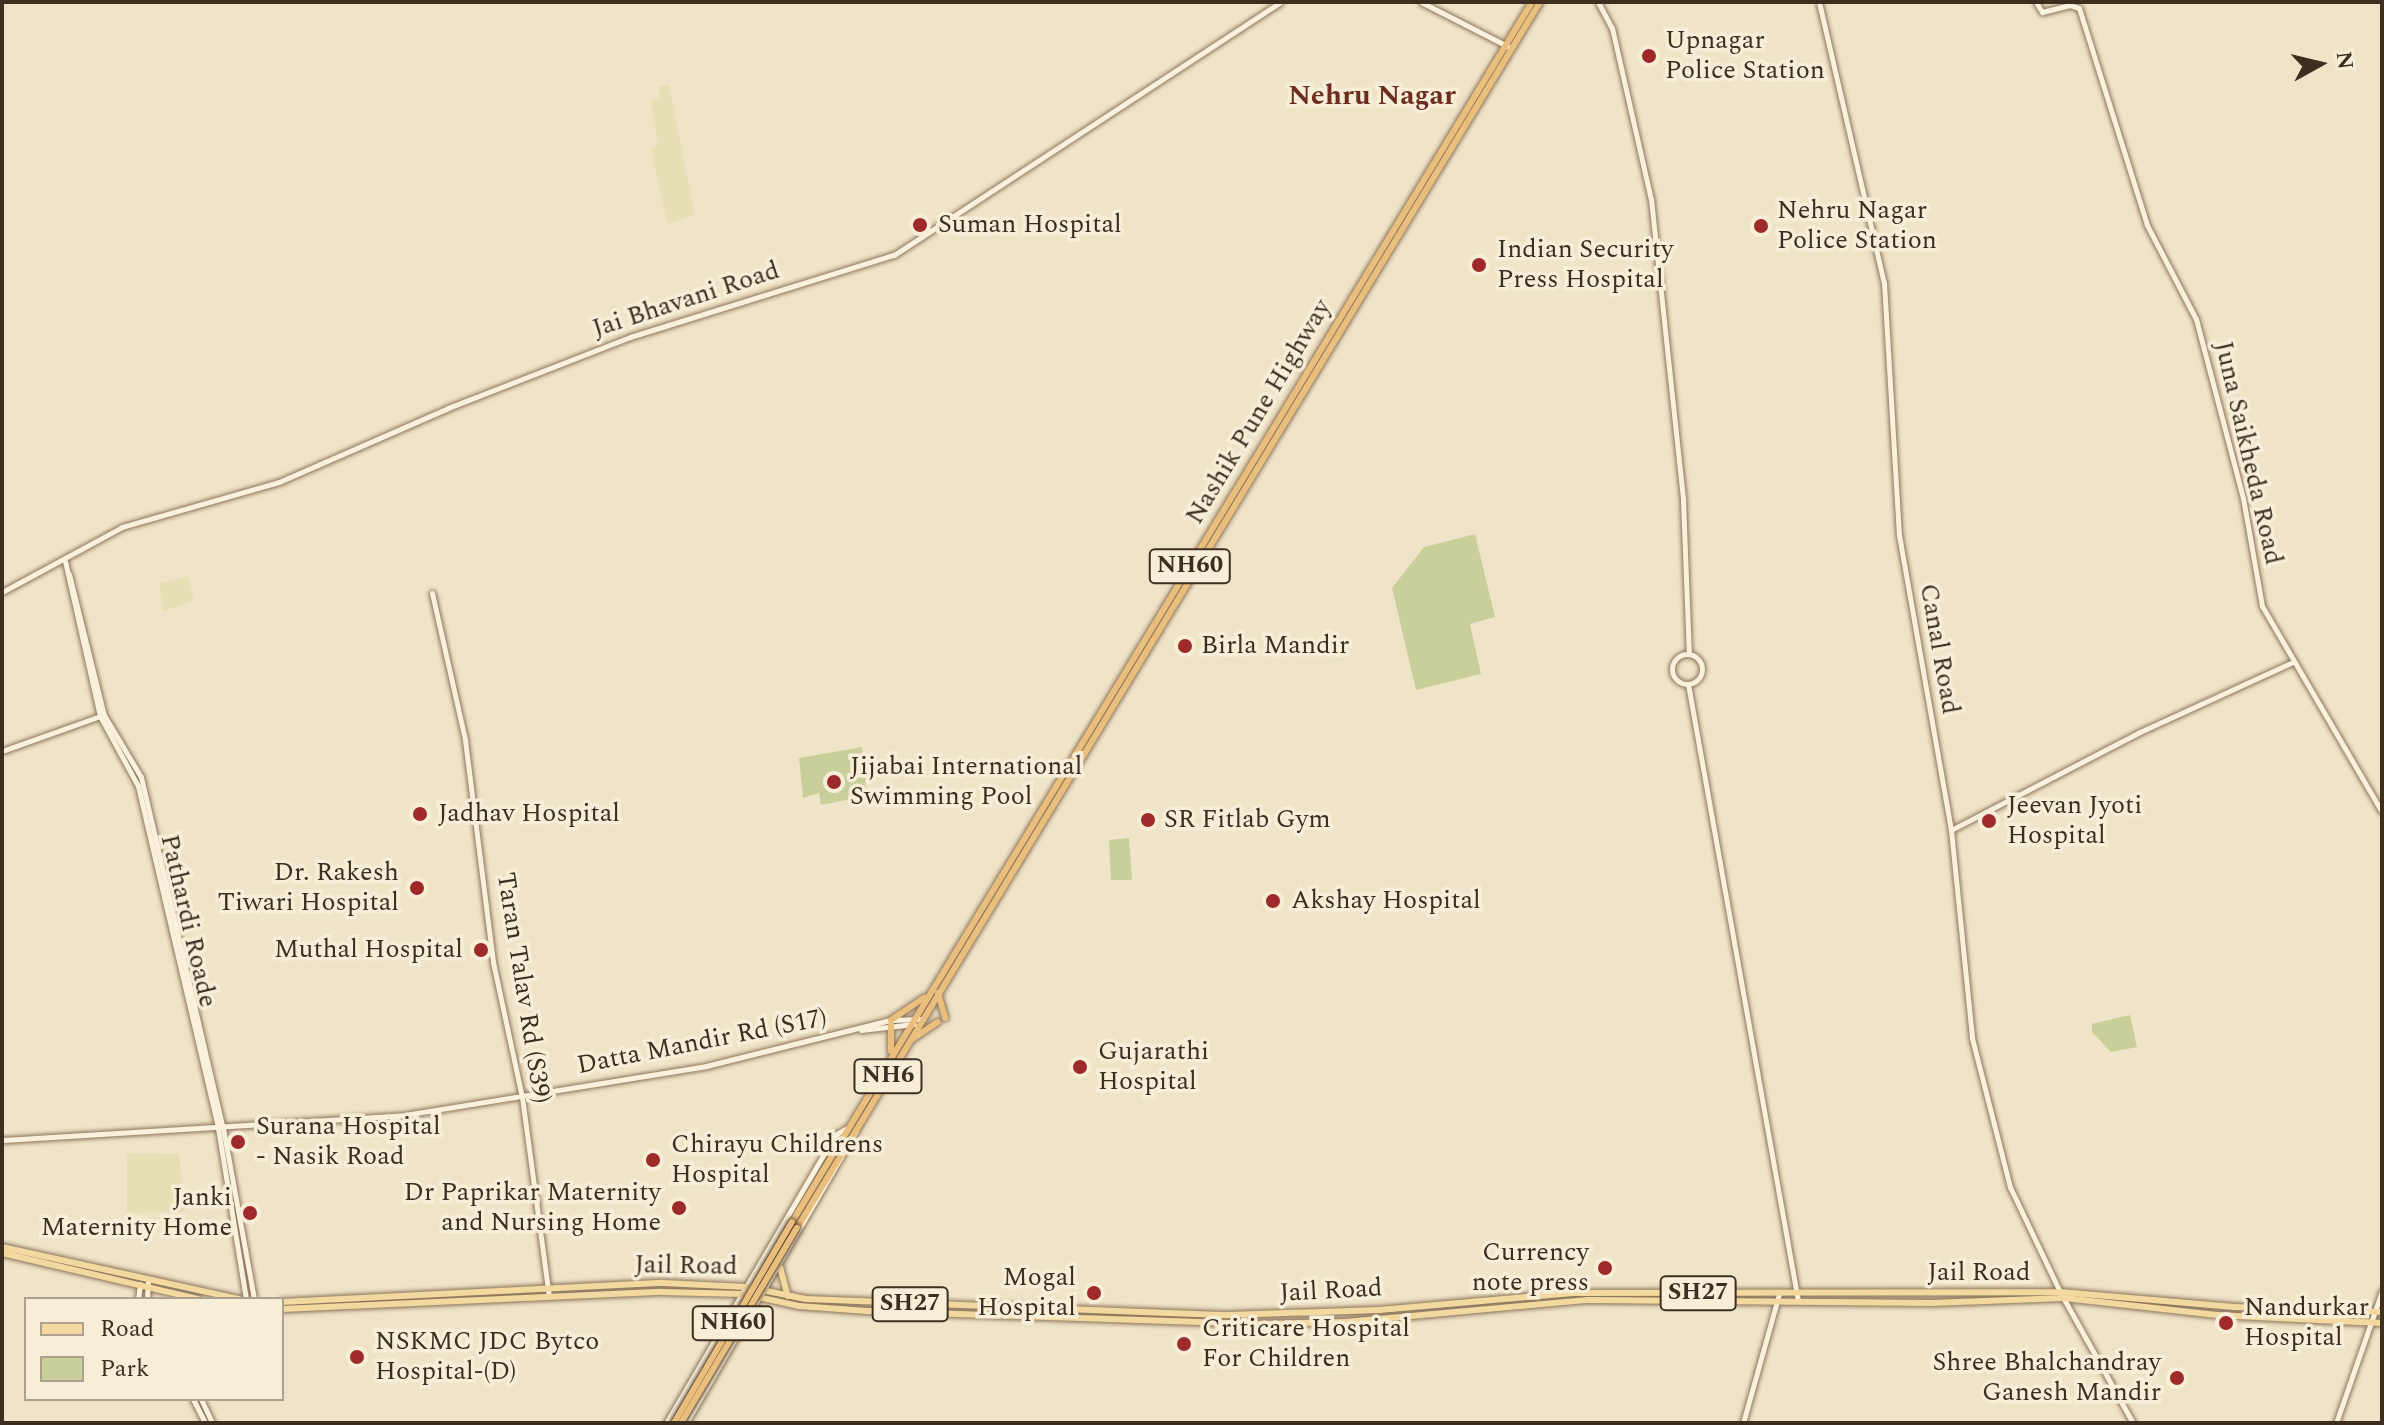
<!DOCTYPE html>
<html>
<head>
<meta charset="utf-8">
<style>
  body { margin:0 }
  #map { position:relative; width:2384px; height:1425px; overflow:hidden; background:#f0e4c8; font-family:Spectral,serif }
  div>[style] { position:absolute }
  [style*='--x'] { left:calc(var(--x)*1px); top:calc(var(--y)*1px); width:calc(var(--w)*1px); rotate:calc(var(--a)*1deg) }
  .farmland>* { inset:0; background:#e6deb5 }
  .green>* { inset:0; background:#c9cf9b }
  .roads { filter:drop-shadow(0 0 2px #8d765c) drop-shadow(0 0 2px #8d765c) }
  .tertiary>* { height:5px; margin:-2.5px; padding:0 2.5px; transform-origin:2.5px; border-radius:2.5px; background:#faf1dc }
  .tertiary>.ring { margin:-2.5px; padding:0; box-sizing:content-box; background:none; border:5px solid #faf1dc; border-radius:50% }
  .secondary>* { height:5px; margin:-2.5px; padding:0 2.5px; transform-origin:2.5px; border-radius:2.5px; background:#faf1dc }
  .primary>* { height:6px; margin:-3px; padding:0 3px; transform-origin:3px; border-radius:3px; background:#f3d9a0 }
  .trunk>* { height:6px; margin:-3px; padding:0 3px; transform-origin:3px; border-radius:3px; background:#eabe7c }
  .bridges { filter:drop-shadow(0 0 2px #5b4430) drop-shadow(0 0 2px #5b4430) }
  .trunk-bridge>* { height:6px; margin:-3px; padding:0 3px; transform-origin:3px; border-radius:3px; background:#eabe7c }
  .dots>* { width:22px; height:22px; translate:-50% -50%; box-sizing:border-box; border:4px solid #f7eed8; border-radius:50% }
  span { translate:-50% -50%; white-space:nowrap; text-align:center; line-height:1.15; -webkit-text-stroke:7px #f7eed8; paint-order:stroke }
  .shield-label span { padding:2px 6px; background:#f7eed8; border:2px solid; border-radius:6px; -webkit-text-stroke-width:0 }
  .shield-label { font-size:24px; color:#3d2e20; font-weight:700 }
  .poi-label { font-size:26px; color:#3d2e20 }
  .left { translate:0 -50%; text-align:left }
  .right { translate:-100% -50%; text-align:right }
  .street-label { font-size:26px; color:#3d2e20 }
  .neighbourhood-label { font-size:28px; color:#6b2e1e; font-weight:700 }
  .frame { position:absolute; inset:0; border:4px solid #3d2e20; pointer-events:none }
  .legend { position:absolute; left:24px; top:1297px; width:260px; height:104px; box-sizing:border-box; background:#f7eed8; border:2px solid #ada18e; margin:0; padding:10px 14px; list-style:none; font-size:24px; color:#3d2e20 }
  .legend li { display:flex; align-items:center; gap:16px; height:40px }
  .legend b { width:40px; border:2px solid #ada18e }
  .north { position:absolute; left:2280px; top:24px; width:80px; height:80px; -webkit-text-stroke:6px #f7eed8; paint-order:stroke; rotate:82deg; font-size:22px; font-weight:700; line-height:32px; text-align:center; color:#3d2e20 }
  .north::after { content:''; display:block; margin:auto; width:28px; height:36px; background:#3d2e20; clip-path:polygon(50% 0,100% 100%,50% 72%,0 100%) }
</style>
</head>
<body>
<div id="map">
  <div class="farmland">
    <i style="clip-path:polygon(669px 85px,695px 215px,667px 224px,651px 148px,658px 145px,651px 100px,660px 98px,659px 87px)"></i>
    <i style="clip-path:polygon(188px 576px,194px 601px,163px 611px,159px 584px)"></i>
    <i style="clip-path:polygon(127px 1153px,179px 1154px,186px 1212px,127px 1213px)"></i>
  </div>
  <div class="green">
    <i style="clip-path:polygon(1475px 534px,1495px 617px,1470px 624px,1481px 674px,1416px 690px,1392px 588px,1424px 547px)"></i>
    <i style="clip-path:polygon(862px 747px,867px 796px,821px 805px,819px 793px,803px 798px,799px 758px)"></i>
    <i style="clip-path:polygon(1129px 838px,1132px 880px,1111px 880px,1109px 840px)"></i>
    <i style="clip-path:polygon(2130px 1015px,2137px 1047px,2111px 1052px,2092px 1032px,2092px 1024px)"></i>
  </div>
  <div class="roads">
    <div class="tertiary">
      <i style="--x:1421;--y:2;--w:99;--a:27.1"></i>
      <i style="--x:1598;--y:2;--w:30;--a:62"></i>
      <i style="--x:1612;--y:28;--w:175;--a:77.2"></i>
      <i style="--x:1651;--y:199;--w:303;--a:83.9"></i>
      <i style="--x:1683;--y:500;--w:154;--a:87.8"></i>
      <i style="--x:1819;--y:2;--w:288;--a:77"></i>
      <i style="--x:1884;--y:283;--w:252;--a:86.6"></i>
      <i style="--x:1899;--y:535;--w:300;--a:80"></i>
      <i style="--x:1951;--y:830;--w:209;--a:84.2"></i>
      <i style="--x:1972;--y:1038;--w:154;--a:75.7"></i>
      <i style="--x:2010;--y:1187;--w:116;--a:64.5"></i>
      <i style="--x:2060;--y:1292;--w:150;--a:60.9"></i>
      <i style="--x:65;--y:561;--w:159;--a:77.3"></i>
      <i style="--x:100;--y:716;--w:80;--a:61.5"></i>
      <i style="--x:138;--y:786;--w:351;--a:76.8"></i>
      <i style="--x:218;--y:1128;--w:173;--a:80.7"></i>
      <i style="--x:69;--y:574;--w:145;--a:76.1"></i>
      <i style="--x:104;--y:715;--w:72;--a:59.2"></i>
      <i style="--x:141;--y:777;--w:360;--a:76.9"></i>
      <i style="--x:223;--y:1128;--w:174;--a:79.7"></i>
      <i style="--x:2;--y:592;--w:136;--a:-28.4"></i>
      <i style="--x:122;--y:527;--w:163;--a:-16"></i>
      <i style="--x:279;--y:482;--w:184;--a:-23.6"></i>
      <i style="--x:448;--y:408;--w:195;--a:-21.3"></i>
      <i style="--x:630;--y:337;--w:276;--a:-17.3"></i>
      <i style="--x:894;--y:255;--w:462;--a:-33.2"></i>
      <i style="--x:432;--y:593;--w:151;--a:77.3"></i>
      <i style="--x:465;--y:740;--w:224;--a:82.8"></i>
      <i style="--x:493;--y:962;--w:138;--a:77.9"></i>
      <i style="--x:522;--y:1097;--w:201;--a:82.3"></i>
      <i class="ring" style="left:1672px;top:654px;width:25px;height:25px"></i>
      <i style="--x:1688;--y:684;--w:627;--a:79.89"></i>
      <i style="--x:2;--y:751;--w:107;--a:-19.6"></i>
      <i style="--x:1951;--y:830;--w:213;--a:-27.4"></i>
      <i style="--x:2140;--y:732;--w:168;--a:-24.6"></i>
      <i style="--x:861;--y:1030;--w:53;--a:-6.5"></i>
      <i style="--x:2;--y:1140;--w:397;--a:-3.5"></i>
      <i style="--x:398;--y:1116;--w:312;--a:-9.2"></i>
      <i style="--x:706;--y:1066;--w:191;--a:-14"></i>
      <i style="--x:891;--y:1020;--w:31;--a:-2"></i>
      <i style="--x:1743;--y:1423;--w:134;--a:-74.4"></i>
      <i style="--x:2336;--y:1423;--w:140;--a:-70.8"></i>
    </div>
    <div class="secondary">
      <i style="--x:2036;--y:2;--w:12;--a:59"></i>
      <i style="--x:2042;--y:12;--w:29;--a:-14"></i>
      <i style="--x:2070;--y:5;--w:9;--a:18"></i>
      <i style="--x:2079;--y:8;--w:227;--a:72.6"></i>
      <i style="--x:2147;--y:225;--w:106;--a:62.5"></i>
      <i style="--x:2196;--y:319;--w:185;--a:75.3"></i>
      <i style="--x:2243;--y:498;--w:110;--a:80"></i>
      <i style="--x:2262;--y:606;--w:238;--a:59.8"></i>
      <i style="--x:138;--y:1299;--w:15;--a:-82"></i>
      <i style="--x:147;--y:1299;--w:17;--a:-87"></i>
      <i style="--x:193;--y:1399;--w:27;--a:63"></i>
      <i style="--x:201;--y:1399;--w:26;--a:65"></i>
      <i style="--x:666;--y:1423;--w:334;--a:-59.6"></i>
      <i style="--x:835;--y:1135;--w:12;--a:-31"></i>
      <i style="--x:686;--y:1423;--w:338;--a:-59.8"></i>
    </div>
    <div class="primary">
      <i style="--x:2;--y:1247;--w:243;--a:12.4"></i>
      <i style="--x:2;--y:1253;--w:201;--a:13.2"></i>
      <i style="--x:780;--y:1267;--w:30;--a:75"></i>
      <i style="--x:282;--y:1302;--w:381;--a:-2.9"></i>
      <i style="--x:663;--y:1283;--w:84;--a:2.7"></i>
      <i style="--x:747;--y:1287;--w:60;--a:11.5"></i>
      <i style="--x:806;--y:1299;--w:422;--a:2.2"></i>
      <i style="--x:1228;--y:1315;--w:151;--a:-1.9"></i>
      <i style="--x:1379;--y:1310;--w:197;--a:-5"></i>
      <i style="--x:1575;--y:1293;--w:485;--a:-0.1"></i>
      <i style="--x:2060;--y:1292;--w:175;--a:4.9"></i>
      <i style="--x:2234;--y:1307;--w:148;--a:1.9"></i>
      <i style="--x:282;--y:1309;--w:380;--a:-2.6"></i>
      <i style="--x:662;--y:1292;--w:82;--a:1.4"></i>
      <i style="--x:744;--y:1294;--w:56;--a:12.3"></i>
      <i style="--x:799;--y:1306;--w:68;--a:4.2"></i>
      <i style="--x:867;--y:1311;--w:394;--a:1.9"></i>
      <i style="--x:1261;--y:1324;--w:84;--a:-1.4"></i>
      <i style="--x:1345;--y:1322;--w:244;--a:-5.2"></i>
      <i style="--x:1588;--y:1300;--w:344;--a:0.5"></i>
      <i style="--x:1932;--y:1303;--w:132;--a:-2.2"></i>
      <i style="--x:2064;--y:1298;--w:154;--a:6.3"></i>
      <i style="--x:2217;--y:1315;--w:165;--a:2.8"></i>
    </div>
    <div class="trunk">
      <i style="--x:938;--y:993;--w:26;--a:74"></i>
      <i style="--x:891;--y:1020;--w:40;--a:-34"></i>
      <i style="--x:891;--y:1025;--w:26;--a:90"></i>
      <i style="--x:911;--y:1040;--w:32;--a:-34"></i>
      <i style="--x:792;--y:1222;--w:1427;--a:-58.76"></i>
      <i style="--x:797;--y:1228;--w:1434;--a:-58.78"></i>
    </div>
  </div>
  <div class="bridges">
    <div class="trunk-bridge">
      <i style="--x:674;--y:1423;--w:233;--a:-59.6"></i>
      <i style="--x:681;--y:1423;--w:227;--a:-59.3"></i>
    </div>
  </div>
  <div class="dots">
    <i style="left:1649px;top:56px;background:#9e2a2b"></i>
    <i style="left:920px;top:225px;background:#9e2a2b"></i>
    <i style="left:1761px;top:226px;background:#9e2a2b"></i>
    <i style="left:1479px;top:265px;background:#9e2a2b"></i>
    <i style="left:1185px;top:646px;background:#9e2a2b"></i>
    <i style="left:834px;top:782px;background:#9e2a2b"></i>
    <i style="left:420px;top:814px;background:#9e2a2b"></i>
    <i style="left:1148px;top:820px;background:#9e2a2b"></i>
    <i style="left:1989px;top:821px;background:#9e2a2b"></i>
    <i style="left:417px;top:888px;background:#9e2a2b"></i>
    <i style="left:1273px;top:901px;background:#9e2a2b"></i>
    <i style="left:481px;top:950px;background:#9e2a2b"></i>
    <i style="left:1080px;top:1067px;background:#9e2a2b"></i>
    <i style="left:238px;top:1142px;background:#9e2a2b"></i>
    <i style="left:653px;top:1160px;background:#9e2a2b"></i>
    <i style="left:679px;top:1208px;background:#9e2a2b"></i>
    <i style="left:250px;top:1213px;background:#9e2a2b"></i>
    <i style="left:1605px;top:1268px;background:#9e2a2b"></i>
    <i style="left:1094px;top:1293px;background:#9e2a2b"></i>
    <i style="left:2226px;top:1323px;background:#9e2a2b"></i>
    <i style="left:1184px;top:1344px;background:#9e2a2b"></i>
    <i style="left:357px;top:1357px;background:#9e2a2b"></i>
    <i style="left:2177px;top:1378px;background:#9e2a2b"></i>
  </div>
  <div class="shield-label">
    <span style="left:1190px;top:566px">NH60</span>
    <span style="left:888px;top:1076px">NH6</span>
    <span style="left:1698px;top:1293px">SH27</span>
    <span style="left:910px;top:1304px">SH27</span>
    <span style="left:733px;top:1323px">NH60</span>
  </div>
  <div class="poi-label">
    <span class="left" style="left:1665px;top:56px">Upnagar<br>Police Station</span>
    <span class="left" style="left:1777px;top:226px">Nehru Nagar<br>Police Station</span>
    <span class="left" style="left:938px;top:225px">Suman Hospital</span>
    <span class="left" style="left:1497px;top:265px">Indian Security<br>Press Hospital</span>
    <span class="left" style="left:1201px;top:646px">Birla Mandir</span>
    <span class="left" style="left:850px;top:782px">Jijabai International<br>Swimming Pool</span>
    <span class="left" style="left:2007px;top:821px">Jeevan Jyoti<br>Hospital</span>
    <span class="left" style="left:438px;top:814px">Jadhav Hospital</span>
    <span class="left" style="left:1164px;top:820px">SR Fitlab Gym</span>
    <span class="right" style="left:399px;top:888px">Dr. Rakesh<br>Tiwari Hospital</span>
    <span class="left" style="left:1291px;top:901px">Akshay Hospital</span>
    <span class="right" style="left:463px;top:950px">Muthal Hospital</span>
    <span class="left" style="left:1098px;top:1067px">Gujarathi<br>Hospital</span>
    <span class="left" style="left:256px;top:1142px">Surana Hospital<br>- Nasik Road</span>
    <span class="left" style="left:671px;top:1160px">Chirayu Childrens<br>Hospital</span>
    <span class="right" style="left:661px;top:1208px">Dr Paprikar Maternity<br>and Nursing Home</span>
    <span class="right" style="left:232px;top:1213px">Janki<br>Maternity Home</span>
    <span class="right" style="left:1589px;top:1268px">Currency<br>note press</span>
    <span class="right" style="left:1076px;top:1293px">Mogal<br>Hospital</span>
    <span class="left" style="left:2244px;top:1323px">Nandurkar<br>Hospital</span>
    <span class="left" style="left:1202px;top:1344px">Criticare Hospital<br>For Children</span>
    <span class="left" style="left:375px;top:1357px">NSKMC JDC Bytco<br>Hospital-(D)</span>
    <span class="right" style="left:2161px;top:1378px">Shree Bhalchandray<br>Ganesh Mandir</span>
  </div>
  <div class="street-label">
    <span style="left:686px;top:300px;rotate:-18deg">Jai Bhavani Road</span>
    <span style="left:1259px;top:412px;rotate:-59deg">Nashik Pune Highway</span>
    <span style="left:2248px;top:453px;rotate:77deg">Juna Saikheda Road</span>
    <span style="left:1939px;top:649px;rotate:80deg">Canal Road</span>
    <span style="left:188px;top:921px;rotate:77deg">Pathardi Roade</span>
    <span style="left:523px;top:988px;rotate:81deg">Taran Talav Rd (S39)</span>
    <span style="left:702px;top:1042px;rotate:-11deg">Datta Mandir Rd (S17)</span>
    <span style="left:686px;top:1266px;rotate:1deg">Jail Road</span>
    <span style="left:1979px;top:1273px">Jail Road</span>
    <span style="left:1331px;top:1291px;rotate:-3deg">Jail Road</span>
  </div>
  <div class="neighbourhood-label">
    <span style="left:1372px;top:96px">Nehru Nagar</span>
  </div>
  <div class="frame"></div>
  <ul class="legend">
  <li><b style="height:10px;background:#f3d9a0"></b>Road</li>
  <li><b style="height:22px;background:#c9cf9b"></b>Park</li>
  </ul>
  <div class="north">N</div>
</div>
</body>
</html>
